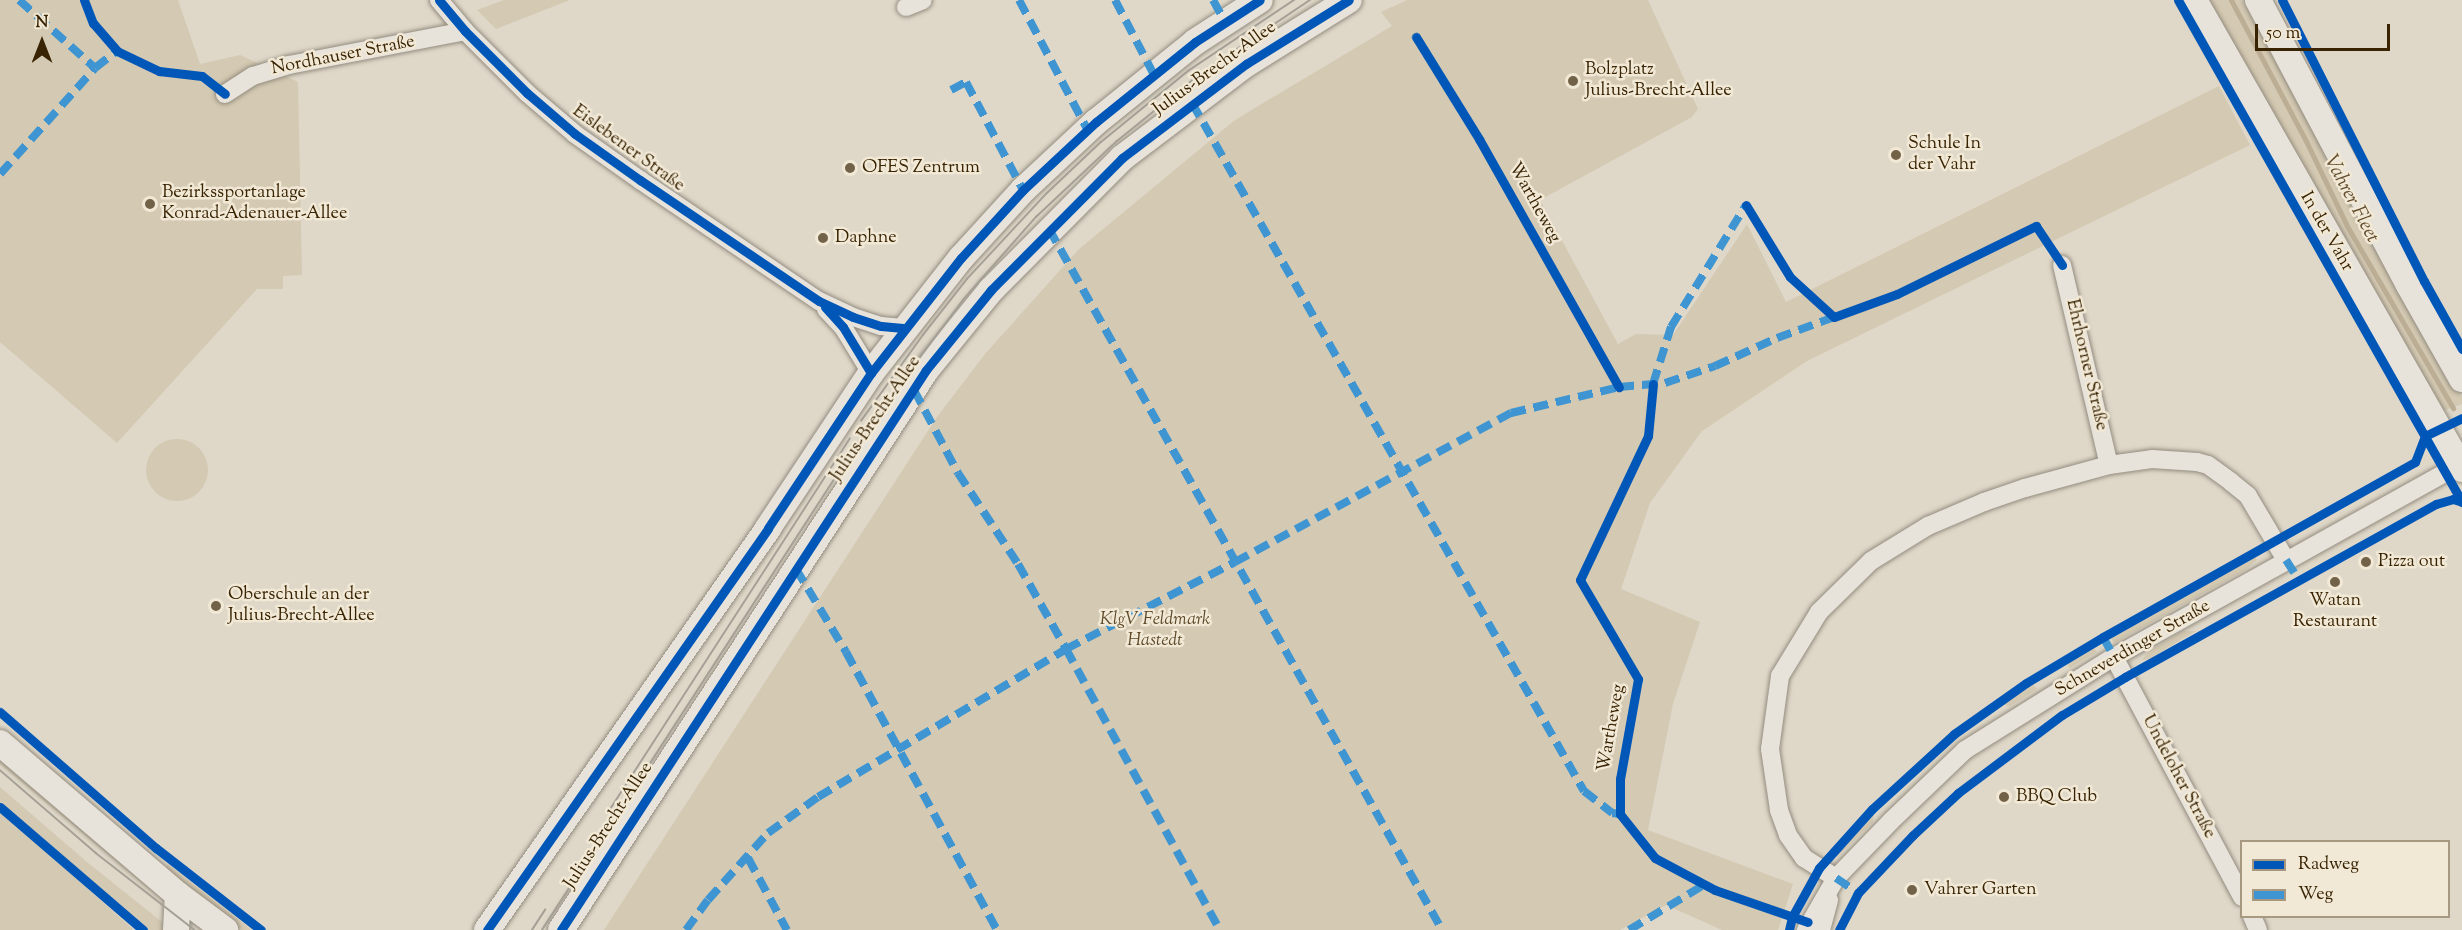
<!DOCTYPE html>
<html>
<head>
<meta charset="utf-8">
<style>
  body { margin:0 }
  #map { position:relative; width:2462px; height:930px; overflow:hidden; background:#dfd8c9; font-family:"Sorts Mill Goudy",serif }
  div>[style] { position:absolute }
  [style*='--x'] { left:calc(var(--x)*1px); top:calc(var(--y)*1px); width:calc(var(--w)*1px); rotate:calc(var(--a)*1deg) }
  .green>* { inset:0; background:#d4c9b2 }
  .round { border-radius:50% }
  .stream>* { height:5px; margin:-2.5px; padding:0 2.5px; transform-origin:2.5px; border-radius:2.5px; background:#bcae95 }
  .roads { filter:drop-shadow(0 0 2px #938c7f) drop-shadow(0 0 2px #938c7f) }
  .minor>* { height:18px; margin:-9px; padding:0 9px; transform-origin:9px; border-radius:9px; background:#e7e3db }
  .secondary>* { height:26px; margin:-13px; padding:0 13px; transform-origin:13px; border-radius:13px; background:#e7e3db }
  .tram>* { height:1.5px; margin:-0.75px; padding:0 0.75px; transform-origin:0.75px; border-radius:0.75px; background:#a5a096 }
  .quiet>* { height:8px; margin-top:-4px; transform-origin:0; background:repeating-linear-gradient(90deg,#3e95d1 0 15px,transparent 0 23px) }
  .cycleway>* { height:9px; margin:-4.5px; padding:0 4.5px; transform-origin:4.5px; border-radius:4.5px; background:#0057b8 }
  .dots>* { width:16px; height:16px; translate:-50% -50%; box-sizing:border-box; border:3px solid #f1e8d5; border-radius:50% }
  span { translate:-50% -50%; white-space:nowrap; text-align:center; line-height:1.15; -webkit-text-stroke:5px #f1e8d5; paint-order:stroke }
  .street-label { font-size:18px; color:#382303 }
  .poi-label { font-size:18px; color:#382303 }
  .left { translate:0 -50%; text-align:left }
  .park-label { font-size:18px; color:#5d492a; font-style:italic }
  .water-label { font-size:20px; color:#614d2e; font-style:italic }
  .legend { position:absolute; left:2240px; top:840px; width:210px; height:78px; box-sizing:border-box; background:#f1e8d5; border:2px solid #a79981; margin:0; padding:8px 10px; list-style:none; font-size:18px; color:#382303 }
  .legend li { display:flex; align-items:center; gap:12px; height:30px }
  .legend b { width:30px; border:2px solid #a79981 }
  .north { position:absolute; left:12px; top:12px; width:60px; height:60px; -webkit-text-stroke:4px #f1e8d5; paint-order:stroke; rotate:0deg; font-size:16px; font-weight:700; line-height:24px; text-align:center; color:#382303 }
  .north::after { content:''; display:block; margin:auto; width:21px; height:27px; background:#382303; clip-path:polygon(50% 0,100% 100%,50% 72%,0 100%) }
  .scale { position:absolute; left:2255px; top:24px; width:135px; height:27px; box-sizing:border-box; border:3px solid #382303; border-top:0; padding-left:8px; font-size:18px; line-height:21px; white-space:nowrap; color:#382303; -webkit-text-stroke:4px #f1e8d5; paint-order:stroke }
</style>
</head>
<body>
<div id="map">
  <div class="green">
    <i style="clip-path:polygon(0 0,178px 0,200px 64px,240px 55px,298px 82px,302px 275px,283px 276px,283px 289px,257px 289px,117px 443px,0 342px)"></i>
    <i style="clip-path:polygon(504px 0,570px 0,496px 29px,477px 10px)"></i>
    <i style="clip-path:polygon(1407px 0,1648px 0,1698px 109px,1692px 117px,1540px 200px,1618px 344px,1636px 334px,1673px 335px,1747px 224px,1786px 302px,2219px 86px,2250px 145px,1807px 361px,1702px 431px,1650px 503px,1621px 589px,1700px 622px,1673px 704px,1648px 830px,1793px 884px,1778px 930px,1722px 930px,1666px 905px,1620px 930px,604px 930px,937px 417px,985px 354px,1079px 249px,1235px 120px,1392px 26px,1381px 12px)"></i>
    <i style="clip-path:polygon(2204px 0,2242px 0,2462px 397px,2462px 404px,2440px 412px)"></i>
    <i class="round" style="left:146px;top:439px;width:62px;height:62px"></i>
    <i style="clip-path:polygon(2255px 557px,2257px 560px,2245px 570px,2114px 643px,2111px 638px)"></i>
    <i style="clip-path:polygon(2183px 631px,2196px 631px,2149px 659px,2142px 660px,2148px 652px)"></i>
    <i style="clip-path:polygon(2093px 647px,2097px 652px,2070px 668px,2066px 663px)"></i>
    <i style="clip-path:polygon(2033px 684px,2037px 689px,2010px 706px,2003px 705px)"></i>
    <i style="clip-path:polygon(0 758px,174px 900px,173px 909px,0 764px)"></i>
    <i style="clip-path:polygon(0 787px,87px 862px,172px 930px,150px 930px,76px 871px,0 804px)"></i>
    <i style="clip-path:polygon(0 812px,72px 875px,134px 930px,0 930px)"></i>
    <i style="clip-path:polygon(1874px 814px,1873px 822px,1837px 857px,1835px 854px)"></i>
    <i style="clip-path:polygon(168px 864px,252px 930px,242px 930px,164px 869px)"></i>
  </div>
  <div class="stream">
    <i style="--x:2231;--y:0;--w:160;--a:62"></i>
    <i style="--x:2306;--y:141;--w:94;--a:64.2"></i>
    <i style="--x:2347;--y:226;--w:211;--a:59.8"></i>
  </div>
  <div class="roads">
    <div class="minor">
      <i style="--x:439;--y:0;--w:40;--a:50"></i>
      <i style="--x:465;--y:31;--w:88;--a:45"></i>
      <i style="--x:527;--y:93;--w:63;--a:40.5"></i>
      <i style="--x:575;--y:134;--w:80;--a:35.3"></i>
      <i style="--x:640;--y:180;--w:216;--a:34.1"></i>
      <i style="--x:819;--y:301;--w:38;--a:25"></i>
      <i style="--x:853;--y:317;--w:29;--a:18"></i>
      <i style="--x:881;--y:326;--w:22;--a:5"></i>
      <i style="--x:906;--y:7;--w:18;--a:-22"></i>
      <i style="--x:225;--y:94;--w:33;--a:-33"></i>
      <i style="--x:253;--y:76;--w:38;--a:-17"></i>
      <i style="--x:289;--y:65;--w:179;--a:-10.9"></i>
      <i style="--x:2062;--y:265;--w:205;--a:76.8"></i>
      <i style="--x:826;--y:309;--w:25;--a:47"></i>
      <i style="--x:843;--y:327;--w:54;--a:58.7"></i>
      <i style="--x:2114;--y:657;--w:272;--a:61.9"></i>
      <i style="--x:1836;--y:878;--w:38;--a:-148"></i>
      <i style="--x:1804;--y:858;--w:28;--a:-125"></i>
      <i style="--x:1788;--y:835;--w:27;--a:-110"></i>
      <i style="--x:1779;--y:810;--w:62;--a:-98.4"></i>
      <i style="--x:1770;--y:749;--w:74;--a:-82.2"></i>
      <i style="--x:1780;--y:676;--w:75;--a:-58.6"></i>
      <i style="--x:1819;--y:612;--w:73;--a:-44.4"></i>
      <i style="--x:1871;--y:561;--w:67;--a:-31.6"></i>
      <i style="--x:1928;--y:526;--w:61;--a:-23.2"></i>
      <i style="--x:1984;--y:502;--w:43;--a:-18.9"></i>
      <i style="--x:2025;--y:488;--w:87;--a:-15.3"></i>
      <i style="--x:2109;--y:465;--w:43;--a:-7.9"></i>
      <i style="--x:2152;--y:459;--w:45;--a:3.8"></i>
      <i style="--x:2197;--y:462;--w:11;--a:15"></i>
      <i style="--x:2208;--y:465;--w:29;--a:36"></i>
      <i style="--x:2231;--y:482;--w:22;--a:39"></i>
      <i style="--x:2248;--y:496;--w:74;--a:59.3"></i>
      <i style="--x:2252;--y:916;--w:15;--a:67"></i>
      <i style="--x:1806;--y:930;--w:60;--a:-60"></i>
      <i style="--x:1836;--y:878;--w:79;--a:-46"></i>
      <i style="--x:1891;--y:821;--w:103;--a:-43.8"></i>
      <i style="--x:1965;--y:750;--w:176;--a:-32"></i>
      <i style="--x:2114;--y:657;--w:398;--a:-29.1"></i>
      <i style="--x:1821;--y:930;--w:31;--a:-75"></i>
    </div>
    <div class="secondary">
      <i style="--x:2194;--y:0;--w:540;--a:60.26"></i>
      <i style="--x:2258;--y:0;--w:323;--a:62.1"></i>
      <i style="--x:2409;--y:285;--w:108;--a:60.6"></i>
      <i style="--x:0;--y:743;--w:234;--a:40.5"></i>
      <i style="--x:178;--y:895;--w:59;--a:36.7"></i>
      <i style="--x:176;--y:930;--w:35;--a:-87"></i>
      <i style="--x:487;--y:930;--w:490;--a:-55"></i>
      <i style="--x:768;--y:528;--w:186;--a:-56.4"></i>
      <i style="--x:871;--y:373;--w:146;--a:-52"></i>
      <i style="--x:961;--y:258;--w:92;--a:-47.6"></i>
      <i style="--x:1023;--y:190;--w:100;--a:-43"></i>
      <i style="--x:1096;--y:122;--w:127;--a:-38.9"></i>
      <i style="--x:1195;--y:42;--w:77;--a:-32.9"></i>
      <i style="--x:561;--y:930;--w:668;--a:-56.9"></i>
      <i style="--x:926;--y:370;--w:103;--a:-50.9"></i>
      <i style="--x:991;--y:290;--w:186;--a:-45.2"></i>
      <i style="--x:1122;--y:158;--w:156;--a:-37.2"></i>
      <i style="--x:1246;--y:64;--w:121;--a:-31.9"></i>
    </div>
  </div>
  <div class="tram">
    <i style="--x:861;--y:421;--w:106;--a:-54.2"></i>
    <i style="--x:923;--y:335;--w:71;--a:-51.8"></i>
    <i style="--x:967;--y:279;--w:117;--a:-47.1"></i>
    <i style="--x:1047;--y:193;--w:74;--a:-43.4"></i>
    <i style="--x:1101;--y:142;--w:112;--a:-39.2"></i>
    <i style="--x:1188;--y:71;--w:128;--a:-33.8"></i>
    <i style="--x:0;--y:770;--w:127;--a:40.8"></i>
    <i style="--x:96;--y:853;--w:125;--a:37.9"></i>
    <i style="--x:607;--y:814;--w:447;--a:-57.1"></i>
    <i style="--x:532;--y:930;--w:24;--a:-57"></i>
    <i style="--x:542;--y:930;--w:603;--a:-57.05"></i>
    <i style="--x:870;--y:424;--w:155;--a:-53.1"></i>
    <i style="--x:963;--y:300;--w:111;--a:-48.7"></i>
    <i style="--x:1036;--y:217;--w:111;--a:-43.2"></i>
    <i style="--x:1117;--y:141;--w:107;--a:-38.9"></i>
    <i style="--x:1200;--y:74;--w:133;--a:-33.9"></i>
  </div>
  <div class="quiet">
    <i style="--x:19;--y:0;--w:102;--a:41.8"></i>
    <i style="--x:1019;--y:0;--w:148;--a:62.2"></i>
    <i style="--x:1115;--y:0;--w:85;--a:62.5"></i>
    <i style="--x:1213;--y:0;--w:25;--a:61"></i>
    <i style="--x:951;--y:90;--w:17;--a:-28"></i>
    <i style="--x:966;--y:82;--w:122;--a:62.2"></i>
    <i style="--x:1192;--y:103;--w:792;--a:60.33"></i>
    <i style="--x:1584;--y:791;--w:36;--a:38"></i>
    <i style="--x:1612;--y:813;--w:8;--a:7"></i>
    <i style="--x:0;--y:174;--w:142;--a:-48.1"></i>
    <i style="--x:95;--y:68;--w:28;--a:-38"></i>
    <i style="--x:1049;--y:229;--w:804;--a:60.72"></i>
    <i style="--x:1653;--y:384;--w:60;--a:-72.5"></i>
    <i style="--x:1671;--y:327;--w:143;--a:-58.4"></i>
    <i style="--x:914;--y:390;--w:94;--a:62.1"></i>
    <i style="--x:958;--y:473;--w:109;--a:56.6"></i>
    <i style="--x:1018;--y:564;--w:98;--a:60.5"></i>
    <i style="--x:1066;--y:649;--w:320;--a:61.3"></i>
    <i style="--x:2286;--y:560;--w:24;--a:57"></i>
    <i style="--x:796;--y:569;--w:97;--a:58.9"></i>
    <i style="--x:846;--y:652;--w:316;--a:61.5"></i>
    <i style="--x:2103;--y:637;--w:23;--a:61"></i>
    <i style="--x:748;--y:858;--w:82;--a:61.6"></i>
    <i style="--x:1836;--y:878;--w:27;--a:34"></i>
    <i style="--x:686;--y:930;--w:37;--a:-54"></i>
    <i style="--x:708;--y:900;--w:90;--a:-48.2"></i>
    <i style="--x:768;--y:833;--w:62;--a:-35.8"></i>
    <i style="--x:818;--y:797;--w:289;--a:-30.8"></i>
    <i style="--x:1066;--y:649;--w:190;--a:-27.2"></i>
    <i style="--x:1235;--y:562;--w:314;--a:-28.4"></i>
    <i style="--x:1511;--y:413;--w:111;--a:-13.5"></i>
    <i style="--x:1619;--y:387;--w:46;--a:-5"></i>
    <i style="--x:1665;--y:383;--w:53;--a:-18.8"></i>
    <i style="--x:1715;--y:366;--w:68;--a:-24.3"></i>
    <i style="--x:1777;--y:338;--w:61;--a:-20.2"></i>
    <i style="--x:1629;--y:930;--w:87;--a:-31"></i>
  </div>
  <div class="cycleway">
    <i style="--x:84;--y:0;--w:25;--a:69"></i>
    <i style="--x:93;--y:23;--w:37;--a:49"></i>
    <i style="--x:117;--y:51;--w:47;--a:25.5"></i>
    <i style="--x:159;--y:71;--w:43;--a:6.6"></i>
    <i style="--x:202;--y:76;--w:29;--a:38"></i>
    <i style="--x:439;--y:0;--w:40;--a:50"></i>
    <i style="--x:465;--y:31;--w:88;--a:45"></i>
    <i style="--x:527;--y:93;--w:63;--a:40.5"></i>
    <i style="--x:575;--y:134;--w:80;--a:35.3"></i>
    <i style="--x:640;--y:180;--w:216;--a:34.1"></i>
    <i style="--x:819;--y:301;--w:38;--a:25"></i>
    <i style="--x:853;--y:317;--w:29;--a:18"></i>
    <i style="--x:881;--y:326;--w:22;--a:5"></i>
    <i style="--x:2178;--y:0;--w:577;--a:60.5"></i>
    <i style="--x:2282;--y:0;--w:315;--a:63.2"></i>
    <i style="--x:2424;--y:281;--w:78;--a:60.8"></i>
    <i style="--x:1416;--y:37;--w:120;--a:58.3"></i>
    <i style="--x:1479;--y:139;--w:285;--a:60.6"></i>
    <i style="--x:1746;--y:205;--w:84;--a:58.6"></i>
    <i style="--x:1790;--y:277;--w:59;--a:42.3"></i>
    <i style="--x:1834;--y:317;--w:67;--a:-20.1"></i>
    <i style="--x:1897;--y:294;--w:155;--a:-26.1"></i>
    <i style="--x:2036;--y:226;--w:47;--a:56.3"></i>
    <i style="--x:825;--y:307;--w:27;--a:48"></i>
    <i style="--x:843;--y:327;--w:54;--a:58.7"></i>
    <i style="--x:1653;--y:384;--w:52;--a:95.5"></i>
    <i style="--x:1648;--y:436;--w:159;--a:115.3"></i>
    <i style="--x:1580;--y:580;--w:115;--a:59.6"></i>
    <i style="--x:1638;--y:679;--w:102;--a:100.2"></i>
    <i style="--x:1620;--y:779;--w:35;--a:90"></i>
    <i style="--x:1620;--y:814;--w:56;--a:51.5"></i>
    <i style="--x:1655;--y:858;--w:68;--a:28.1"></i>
    <i style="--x:1715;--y:890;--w:98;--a:19"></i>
    <i style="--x:0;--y:712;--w:207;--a:41.1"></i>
    <i style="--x:156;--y:848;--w:133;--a:38"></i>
    <i style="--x:0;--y:807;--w:189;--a:40.7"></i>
    <i style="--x:487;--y:930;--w:490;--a:-55"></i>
    <i style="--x:768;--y:528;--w:186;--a:-56.4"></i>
    <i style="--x:871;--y:373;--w:146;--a:-52"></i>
    <i style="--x:961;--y:258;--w:92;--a:-47.6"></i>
    <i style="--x:1023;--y:190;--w:100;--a:-43"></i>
    <i style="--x:1096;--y:122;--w:127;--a:-38.9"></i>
    <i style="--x:1195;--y:42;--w:77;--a:-32.9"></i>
    <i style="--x:561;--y:930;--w:668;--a:-56.9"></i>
    <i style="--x:926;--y:370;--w:103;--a:-50.9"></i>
    <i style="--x:991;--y:290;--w:186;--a:-45.2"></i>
    <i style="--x:1122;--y:158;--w:156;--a:-37.2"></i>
    <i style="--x:1246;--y:64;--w:121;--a:-31.9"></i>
    <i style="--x:1789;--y:930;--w:13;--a:-77"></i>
    <i style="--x:1792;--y:917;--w:56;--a:-61.1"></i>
    <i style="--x:1819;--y:868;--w:79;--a:-48.1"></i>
    <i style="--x:1872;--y:809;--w:111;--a:-42.4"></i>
    <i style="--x:1954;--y:734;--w:88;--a:-35.3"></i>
    <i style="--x:2026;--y:683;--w:90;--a:-30.9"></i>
    <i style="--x:2103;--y:637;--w:358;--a:-29.3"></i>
    <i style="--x:2415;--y:462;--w:28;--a:-69"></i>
    <i style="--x:2425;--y:436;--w:41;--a:-25.9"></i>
    <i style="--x:1839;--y:930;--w:42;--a:-62.8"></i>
    <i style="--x:1858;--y:893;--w:80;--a:-46.5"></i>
    <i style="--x:1913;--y:835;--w:62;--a:-43"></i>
    <i style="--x:1958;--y:793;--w:130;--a:-36.9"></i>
    <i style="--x:2062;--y:715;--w:74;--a:-31.1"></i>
    <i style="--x:2125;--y:677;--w:356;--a:-29.1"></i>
    <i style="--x:2436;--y:504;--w:18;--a:-16"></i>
    <i style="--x:2453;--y:499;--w:9;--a:18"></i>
  </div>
  <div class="dots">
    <i style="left:1573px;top:81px;background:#726248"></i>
    <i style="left:1896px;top:155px;background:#726248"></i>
    <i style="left:850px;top:168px;background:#726248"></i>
    <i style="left:150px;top:204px;background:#726248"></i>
    <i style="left:823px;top:238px;background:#726248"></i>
    <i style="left:2366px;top:562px;background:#726248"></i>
    <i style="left:2335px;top:582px;background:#726248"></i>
    <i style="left:216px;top:606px;background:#726248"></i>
    <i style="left:2004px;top:797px;background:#726248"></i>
    <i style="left:1912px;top:890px;background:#726248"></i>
  </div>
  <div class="street-label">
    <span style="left:343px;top:56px;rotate:-11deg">Nordhauser Straße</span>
    <span style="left:1215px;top:69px;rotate:-36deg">Julius-Brecht-Allee</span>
    <span style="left:628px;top:149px;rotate:36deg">Eislebener Straße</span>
    <span style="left:1534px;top:203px;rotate:61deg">Wartheweg</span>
    <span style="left:2326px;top:232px;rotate:60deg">In der Vahr</span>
    <span style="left:2086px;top:365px;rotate:77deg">Ehrhorner Straße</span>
    <span style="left:876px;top:419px;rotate:-56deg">Julius-Brecht-Allee</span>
    <span style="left:2133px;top:649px;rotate:-30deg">Schneverdinger Straße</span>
    <span style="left:1612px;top:728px;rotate:-80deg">Wartheweg</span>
    <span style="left:2178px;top:777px;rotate:62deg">Undeloher Straße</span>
    <span style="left:609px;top:826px;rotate:-57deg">Julius-Brecht-Allee</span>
  </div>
  <div class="poi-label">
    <span class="left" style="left:1585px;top:81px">Bolzplatz<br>Julius-Brecht-Allee</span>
    <span class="left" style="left:1908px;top:155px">Schule In<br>der Vahr</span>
    <span class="left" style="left:862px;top:168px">OFES Zentrum</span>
    <span class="left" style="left:162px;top:204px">Bezirkssportanlage<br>Konrad-Adenauer-Allee</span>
    <span class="left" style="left:835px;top:238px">Daphne</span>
    <span class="left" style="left:2378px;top:562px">Pizza out</span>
    <span class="left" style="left:228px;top:606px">Oberschule an der<br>Julius-Brecht-Allee</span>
    <span style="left:2335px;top:612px">Watan<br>Restaurant</span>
    <span class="left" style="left:2016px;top:797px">BBQ Club</span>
    <span class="left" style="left:1924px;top:890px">Vahrer Garten</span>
  </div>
  <div class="park-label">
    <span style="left:1155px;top:631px">KlgV Feldmark<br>Hastedt</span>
  </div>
  <div class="water-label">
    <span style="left:2351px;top:199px;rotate:62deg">Vahrer Fleet</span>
  </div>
  <ul class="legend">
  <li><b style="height:8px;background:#0057b8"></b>Radweg</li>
  <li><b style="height:8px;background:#3e95d1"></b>Weg</li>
  </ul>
  <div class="north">N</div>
  <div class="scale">50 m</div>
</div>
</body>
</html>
